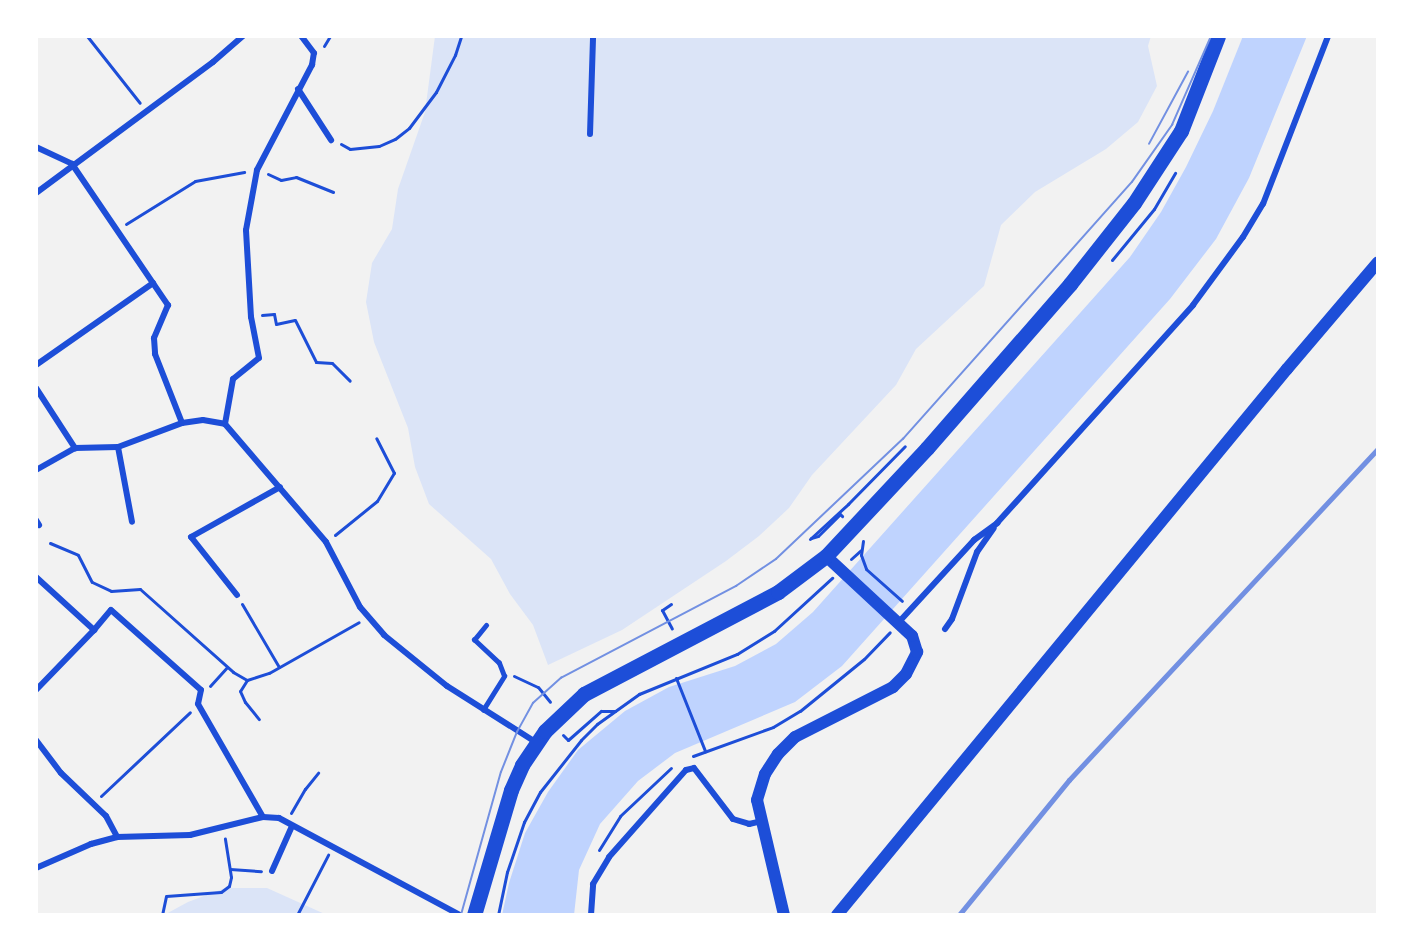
<!DOCTYPE html>
<html>
<head>
<meta charset="utf-8">
<style>
  body { margin:0 }
  #map { position:relative; width:1414px; height:951px; overflow:hidden; background:#f2f2f2; font-family:"Sofia Sans Condensed",sans-serif }
  div>[style] { position:absolute }
  [style*='--x'] { left:calc(var(--x)*1px); top:calc(var(--y)*1px); width:calc(var(--w)*1px); rotate:calc(var(--a)*1deg) }
  .green>* { inset:0; background:#dbe4f7 }
  .water>* { inset:0; background:#bfd3fe }
  .path>* { height:3px; margin:-1.5px; padding:0 1.5px; transform-origin:1.5px; border-radius:1.5px; background:#1d4ed8 }
  .service>* { height:4.5px; margin:-2.25px; padding:0 2.25px; transform-origin:2.25px; border-radius:2.25px; background:#1d4ed8 }
  .minor>* { height:6px; margin:-3px; padding:0 3px; transform-origin:3px; border-radius:3px; background:#1d4ed8 }
  .secondary>* { height:12px; margin:-6px; padding:0 6px; transform-origin:6px; border-radius:6px; background:#1d4ed8 }
  .trunk>* { height:15px; margin:-7.5px; padding:0 7.5px; transform-origin:7.5px; border-radius:7.5px; background:#1d4ed8 }
  .tram>* { height:1.5px; margin:-0.75px; padding:0 0.75px; transform-origin:0.75px; border-radius:0.75px; background:#7290e2 }
  .rail>* { height:4.5px; margin:-2.25px; padding:0 2.25px; transform-origin:2.25px; border-radius:2.25px; background:#7290e2 }
  span { translate:-50% -50%; white-space:nowrap; text-align:center; line-height:1.15; -webkit-text-stroke:4.5px #fff; paint-order:stroke }
  .frame { position:absolute; inset:0; border:38px solid #fff; pointer-events:none }
</style>
</head>
<body>
<div id="map">
  <div class="green">
    <i style="clip-path:polygon(435px 36px,1151px 36px,1148px 46px,1157px 86px,1138px 122px,1106px 149px,1035px 192px,1001px 225px,984px 286px,916px 349px,896px 385px,812px 475px,789px 508px,759px 536px,726px 561px,622px 630px,548px 665px,533px 625px,510px 594px,491px 559px,429px 504px,415px 467px,408px 428px,374px 342px,366px 302px,372px 263px,392px 229px,398px 189px,425px 112px)"></i>
    <i style="clip-path:polygon(225px 888px,267px 888px,327px 915px,164px 915px,188px 902px)"></i>
  </div>
  <div class="water">
    <i style="clip-path:polygon(1243px 36px,1307px 36px,1249px 178px,1216px 239px,1170px 299px,842px 666px,795px 702px,675px 753px,638px 781px,600px 824px,579px 870px,574px 915px,502px 915px,509px 883px,525px 833px,548px 792px,578px 750px,625px 711px,669px 687px,735px 666px,776px 644px,813px 612px,1130px 257px,1161px 212px,1186px 167px,1213px 111px)"></i>
  </div>
  <div class="path">
    <i style="--x:87;--y:36;--w:85;--a:51.7"></i>
    <i style="--x:324;--y:46;--w:12;--a:-59"></i>
    <i style="--x:341;--y:144;--w:10;--a:29"></i>
    <i style="--x:350;--y:149;--w:29;--a:-6"></i>
    <i style="--x:379;--y:146;--w:17;--a:-24"></i>
    <i style="--x:395;--y:139;--w:18;--a:-38"></i>
    <i style="--x:409;--y:128;--w:45;--a:-53.1"></i>
    <i style="--x:436;--y:92;--w:42;--a:-62.8"></i>
    <i style="--x:455;--y:55;--w:20;--a:-72"></i>
    <i style="--x:268;--y:174;--w:14;--a:25"></i>
    <i style="--x:281;--y:180;--w:15;--a:-11"></i>
    <i style="--x:296;--y:177;--w:40;--a:22"></i>
    <i style="--x:126;--y:224;--w:81;--a:-31.9"></i>
    <i style="--x:195;--y:181;--w:50;--a:-10.4"></i>
    <i style="--x:1112;--y:260;--w:66;--a:-50.5"></i>
    <i style="--x:1154;--y:209;--w:42;--a:-59.7"></i>
    <i style="--x:262;--y:315;--w:12;--a:-5"></i>
    <i style="--x:274;--y:314;--w:10;--a:79"></i>
    <i style="--x:276;--y:324;--w:19;--a:-12"></i>
    <i style="--x:295;--y:320;--w:47;--a:63.4"></i>
    <i style="--x:316;--y:362;--w:16;--a:4"></i>
    <i style="--x:332;--y:363;--w:25;--a:45"></i>
    <i style="--x:335;--y:535;--w:54;--a:-39"></i>
    <i style="--x:377;--y:501;--w:33;--a:-59"></i>
    <i style="--x:394;--y:473;--w:39;--a:-117"></i>
    <i style="--x:811;--y:538;--w:7;--a:-16"></i>
    <i style="--x:818;--y:536;--w:31;--a:-45"></i>
    <i style="--x:840;--y:514;--w:3;--a:45"></i>
    <i style="--x:810;--y:539;--w:52;--a:-42.6"></i>
    <i style="--x:848;--y:504;--w:81;--a:-45.5"></i>
    <i style="--x:863;--y:541;--w:14;--a:98"></i>
    <i style="--x:861;--y:555;--w:15;--a:70"></i>
    <i style="--x:866;--y:569;--w:48;--a:41.6"></i>
    <i style="--x:50;--y:543;--w:30;--a:23"></i>
    <i style="--x:78;--y:555;--w:30;--a:63"></i>
    <i style="--x:92;--y:582;--w:21;--a:25"></i>
    <i style="--x:111;--y:591;--w:29;--a:-4"></i>
    <i style="--x:140;--y:589;--w:125;--a:41.7"></i>
    <i style="--x:233;--y:672;--w:16;--a:30"></i>
    <i style="--x:247;--y:680;--w:23;--a:-18"></i>
    <i style="--x:269;--y:673;--w:103;--a:-29.5"></i>
    <i style="--x:851;--y:559;--w:13;--a:-42"></i>
    <i style="--x:242;--y:604;--w:73;--a:59.6"></i>
    <i style="--x:671;--y:604;--w:11;--a:146"></i>
    <i style="--x:662;--y:610;--w:21;--a:62"></i>
    <i style="--x:514;--y:676;--w:26;--a:25"></i>
    <i style="--x:538;--y:687;--w:19;--a:51"></i>
    <i style="--x:676;--y:678;--w:79;--a:68.3"></i>
    <i style="--x:247;--y:680;--w:13;--a:122"></i>
    <i style="--x:240;--y:691;--w:12;--a:66"></i>
    <i style="--x:245;--y:702;--w:22;--a:51"></i>
    <i style="--x:210;--y:686;--w:25;--a:-48"></i>
    <i style="--x:563;--y:735;--w:7;--a:45"></i>
    <i style="--x:568;--y:740;--w:44;--a:-41.3"></i>
    <i style="--x:601;--y:711;--w:14;--a:0"></i>
    <i style="--x:693;--y:756;--w:85;--a:-19.9"></i>
    <i style="--x:773;--y:727;--w:31;--a:-31"></i>
    <i style="--x:800;--y:711;--w:82;--a:-39.1"></i>
    <i style="--x:864;--y:659;--w:37;--a:-46"></i>
    <i style="--x:101;--y:796;--w:122;--a:-43.3"></i>
    <i style="--x:291;--y:813;--w:28;--a:-60"></i>
    <i style="--x:305;--y:789;--w:21;--a:-51"></i>
    <i style="--x:599;--y:850;--w:40;--a:-58"></i>
    <i style="--x:620;--y:816;--w:70;--a:-43.3"></i>
    <i style="--x:230;--y:869;--w:31;--a:4"></i>
    <i style="--x:162;--y:915;--w:19;--a:-78"></i>
    <i style="--x:166;--y:896;--w:55;--a:-4.2"></i>
    <i style="--x:221;--y:892;--w:10;--a:-37"></i>
    <i style="--x:229;--y:886;--w:9;--a:-77"></i>
    <i style="--x:231;--y:877;--w:39;--a:-99"></i>
    <i style="--x:297;--y:915;--w:68;--a:-62.7"></i>
    <i style="--x:498;--y:915;--w:44;--a:-78.2"></i>
    <i style="--x:507;--y:872;--w:53;--a:-71.2"></i>
    <i style="--x:524;--y:822;--w:34;--a:-62"></i>
    <i style="--x:540;--y:792;--w:66;--a:-51.7"></i>
    <i style="--x:581;--y:740;--w:23;--a:-45"></i>
    <i style="--x:597;--y:724;--w:52;--a:-35.5"></i>
    <i style="--x:639;--y:694;--w:106;--a:-22.2"></i>
    <i style="--x:737;--y:654;--w:44;--a:-31.9"></i>
    <i style="--x:774;--y:631;--w:79;--a:-42.4"></i>
  </div>
  <div class="service">
    <i style="--x:483;--y:710;--w:40;--a:-58"></i>
    <i style="--x:504;--y:676;--w:14;--a:-111"></i>
    <i style="--x:499;--y:663;--w:34;--a:-137"></i>
    <i style="--x:474;--y:640;--w:19;--a:-51"></i>
  </div>
  <div class="minor">
    <i style="--x:298;--y:89;--w:61;--a:57.1"></i>
    <i style="--x:590;--y:134;--w:98;--a:-88.2"></i>
    <i style="--x:36;--y:147;--w:40;--a:25"></i>
    <i style="--x:72;--y:164;--w:171;--a:55.8"></i>
    <i style="--x:168;--y:305;--w:36;--a:113"></i>
    <i style="--x:154;--y:338;--w:16;--a:86"></i>
    <i style="--x:155;--y:354;--w:74;--a:68.6"></i>
    <i style="--x:36;--y:193;--w:220;--a:-36.5"></i>
    <i style="--x:213;--y:62;--w:40;--a:-41"></i>
    <i style="--x:36;--y:365;--w:143;--a:-35"></i>
    <i style="--x:36;--y:388;--w:72;--a:57"></i>
    <i style="--x:75;--y:448;--w:43;--a:-1.3"></i>
    <i style="--x:118;--y:447;--w:68;--a:-20.6"></i>
    <i style="--x:182;--y:423;--w:21;--a:-8"></i>
    <i style="--x:203;--y:420;--w:22;--a:10"></i>
    <i style="--x:225;--y:424;--w:155;--a:49.4"></i>
    <i style="--x:326;--y:542;--w:73;--a:62.4"></i>
    <i style="--x:360;--y:607;--w:37;--a:49"></i>
    <i style="--x:384;--y:635;--w:81;--a:39"></i>
    <i style="--x:447;--y:686;--w:107;--a:32.3"></i>
    <i style="--x:225;--y:424;--w:46;--a:-79.9"></i>
    <i style="--x:233;--y:379;--w:33;--a:-39"></i>
    <i style="--x:259;--y:358;--w:42;--a:-101"></i>
    <i style="--x:251;--y:317;--w:87;--a:-93.3"></i>
    <i style="--x:246;--y:230;--w:61;--a:-79.6"></i>
    <i style="--x:257;--y:170;--w:119;--a:-62.4"></i>
    <i style="--x:312;--y:65;--w:12;--a:-81"></i>
    <i style="--x:314;--y:53;--w:21;--a:-127"></i>
    <i style="--x:118;--y:447;--w:76;--a:79.4"></i>
    <i style="--x:36;--y:470;--w:45;--a:-29.4"></i>
    <i style="--x:36;--y:520;--w:6;--a:59"></i>
    <i style="--x:36;--y:577;--w:79;--a:42.4"></i>
    <i style="--x:94;--y:630;--w:26;--a:-50"></i>
    <i style="--x:111;--y:610;--w:120;--a:41.6"></i>
    <i style="--x:201;--y:690;--w:14;--a:102"></i>
    <i style="--x:198;--y:704;--w:130;--a:60.1"></i>
    <i style="--x:237;--y:595;--w:74;--a:-128.4"></i>
    <i style="--x:191;--y:537;--w:102;--a:-29.3"></i>
    <i style="--x:898;--y:623;--w:113;--a:-47.5"></i>
    <i style="--x:974;--y:540;--w:29;--a:-36"></i>
    <i style="--x:997;--y:523;--w:293;--a:-48"></i>
    <i style="--x:1193;--y:305;--w:84;--a:-53.7"></i>
    <i style="--x:1243;--y:237;--w:39;--a:-59"></i>
    <i style="--x:1263;--y:204;--w:180;--a:-68.8"></i>
    <i style="--x:945;--y:629;--w:12;--a:-55"></i>
    <i style="--x:952;--y:619;--w:72;--a:-69.5"></i>
    <i style="--x:977;--y:552;--w:29;--a:-55"></i>
    <i style="--x:36;--y:690;--w:83;--a:-46"></i>
    <i style="--x:36;--y:740;--w:41;--a:52.9"></i>
    <i style="--x:61;--y:773;--w:62;--a:43.7"></i>
    <i style="--x:106;--y:816;--w:24;--a:62"></i>
    <i style="--x:36;--y:868;--w:60;--a:-23.6"></i>
    <i style="--x:91;--y:844;--w:27;--a:-15"></i>
    <i style="--x:117;--y:837;--w:73;--a:-1.6"></i>
    <i style="--x:190;--y:835;--w:75;--a:-13.9"></i>
    <i style="--x:263;--y:817;--w:16;--a:4"></i>
    <i style="--x:279;--y:818;--w:205;--a:28.2"></i>
    <i style="--x:272;--y:871;--w:49;--a:-66"></i>
    <i style="--x:591;--y:915;--w:31;--a:-86"></i>
    <i style="--x:593;--y:884;--w:31;--a:-59"></i>
    <i style="--x:609;--y:857;--w:116;--a:-48.5"></i>
    <i style="--x:686;--y:770;--w:8;--a:-14"></i>
    <i style="--x:694;--y:768;--w:64;--a:52.6"></i>
    <i style="--x:733;--y:819;--w:17;--a:17"></i>
    <i style="--x:749;--y:824;--w:13;--a:-13"></i>
  </div>
  <div class="secondary">
    <i style="--x:784;--y:915;--w:118;--a:-103.2"></i>
    <i style="--x:757;--y:800;--w:27;--a:-73"></i>
    <i style="--x:765;--y:774;--w:24;--a:-57"></i>
    <i style="--x:778;--y:754;--w:24;--a:-45"></i>
    <i style="--x:795;--y:737;--w:110;--a:-27"></i>
    <i style="--x:893;--y:687;--w:18;--a:-45"></i>
    <i style="--x:906;--y:674;--w:25;--a:-63"></i>
    <i style="--x:917;--y:652;--w:17;--a:-107"></i>
    <i style="--x:912;--y:636;--w:117;--a:-137.1"></i>
    <i style="--x:837;--y:915;--w:708;--a:-50.51"></i>
    <i style="--x:1287;--y:369;--w:140;--a:-49.6"></i>
  </div>
  <div class="trunk">
    <i style="--x:474;--y:915;--w:130;--a:-73.5"></i>
    <i style="--x:511;--y:790;--w:27;--a:-66"></i>
    <i style="--x:522;--y:765;--w:41;--a:-55.9"></i>
    <i style="--x:545;--y:731;--w:54;--a:-43.5"></i>
    <i style="--x:584;--y:694;--w:219;--a:-27.7"></i>
    <i style="--x:778;--y:592;--w:60;--a:-36.9"></i>
    <i style="--x:826;--y:556;--w:148;--a:-46.9"></i>
    <i style="--x:927;--y:448;--w:218;--a:-48.9"></i>
    <i style="--x:1070;--y:284;--w:103;--a:-51.7"></i>
    <i style="--x:1134;--y:203;--w:86;--a:-56.9"></i>
    <i style="--x:1181;--y:131;--w:102;--a:-68.7"></i>
  </div>
  <div class="tram">
    <i style="--x:1149;--y:144;--w:82;--a:-61.6"></i>
    <i style="--x:461;--y:915;--w:148;--a:-74.4"></i>
    <i style="--x:501;--y:772;--w:43;--a:-68.2"></i>
    <i style="--x:517;--y:732;--w:33;--a:-61"></i>
    <i style="--x:533;--y:703;--w:38;--a:-42"></i>
    <i style="--x:561;--y:678;--w:198;--a:-27.7"></i>
    <i style="--x:736;--y:586;--w:48;--a:-34"></i>
    <i style="--x:776;--y:559;--w:175;--a:-43.4"></i>
    <i style="--x:903;--y:439;--w:344;--a:-48.3"></i>
    <i style="--x:1132;--y:182;--w:70;--a:-54.9"></i>
    <i style="--x:1172;--y:125;--w:97;--a:-66.3"></i>
  </div>
  <div class="rail">
    <i style="--x:959;--y:915;--w:174;--a:-50.8"></i>
    <i style="--x:1069;--y:780;--w:453;--a:-47"></i>
  </div>
  <div class="frame"></div>
</div>
</body>
</html>
